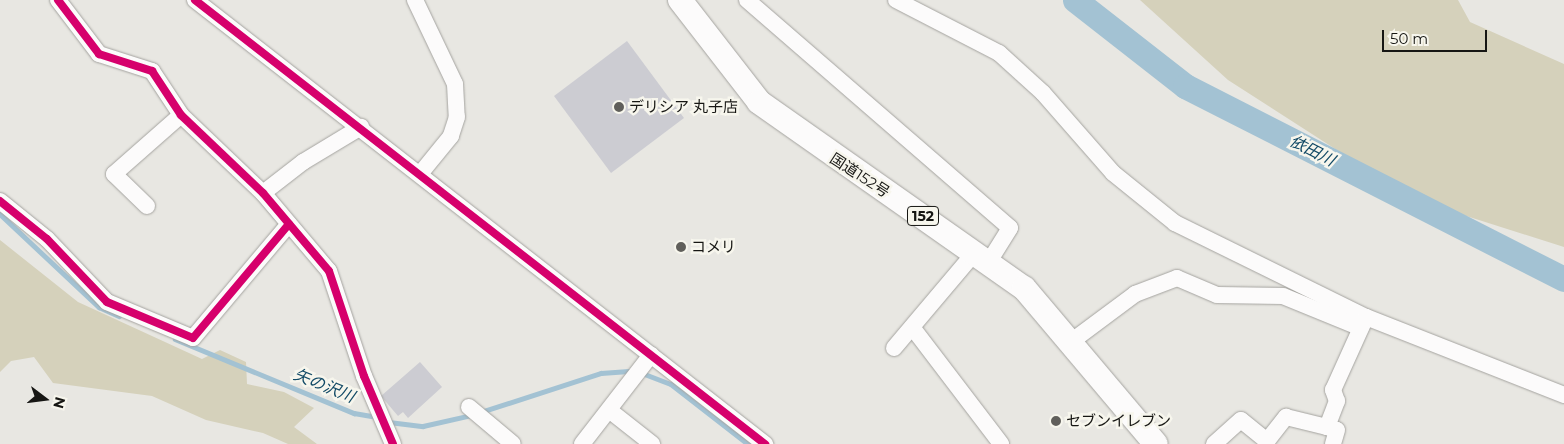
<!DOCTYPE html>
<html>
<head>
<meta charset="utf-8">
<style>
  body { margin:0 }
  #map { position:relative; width:1564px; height:444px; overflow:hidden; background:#e8e7e2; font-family:Montserrat,"Noto Sans JP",sans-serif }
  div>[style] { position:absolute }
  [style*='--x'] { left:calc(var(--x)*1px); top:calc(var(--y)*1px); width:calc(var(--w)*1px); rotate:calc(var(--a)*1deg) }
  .green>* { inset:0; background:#d5d1bb }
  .stream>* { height:4.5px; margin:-2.25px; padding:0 2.25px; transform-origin:2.25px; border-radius:2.25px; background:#a3c2d3 }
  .river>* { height:25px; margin:-12.5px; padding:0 12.5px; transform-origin:12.5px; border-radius:12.5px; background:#a3c2d3 }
  .building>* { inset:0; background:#ccccd2 }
  .roads { filter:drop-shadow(0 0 1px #a4a39f) drop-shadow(0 0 1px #a4a39f) }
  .minor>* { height:16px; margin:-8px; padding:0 8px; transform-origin:8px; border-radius:8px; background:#fcfbfb }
  .highway>* { height:24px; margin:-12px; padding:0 12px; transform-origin:12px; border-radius:12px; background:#fcfbfb }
  .cycleway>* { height:8px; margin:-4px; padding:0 4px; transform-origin:4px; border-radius:4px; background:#d6006c }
  .dots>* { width:14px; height:14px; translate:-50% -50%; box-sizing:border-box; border:2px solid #f7f6ed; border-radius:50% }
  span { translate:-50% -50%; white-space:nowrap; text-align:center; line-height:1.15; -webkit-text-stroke:5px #f7f6ed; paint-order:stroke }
  .shield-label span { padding:1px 4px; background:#f7f6ed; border:1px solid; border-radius:4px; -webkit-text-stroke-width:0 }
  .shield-label { font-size:14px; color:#161613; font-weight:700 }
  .poi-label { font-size:15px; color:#161613 }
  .left { translate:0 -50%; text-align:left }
  .street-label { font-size:15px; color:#161613 }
  .water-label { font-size:16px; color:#124a66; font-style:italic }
  .north { position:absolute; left:20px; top:374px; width:50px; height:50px; -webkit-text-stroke:4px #f7f6ed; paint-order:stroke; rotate:105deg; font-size:14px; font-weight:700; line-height:20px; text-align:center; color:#161613 }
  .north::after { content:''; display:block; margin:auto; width:18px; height:22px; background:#161613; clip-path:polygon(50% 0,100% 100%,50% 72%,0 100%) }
  .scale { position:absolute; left:1382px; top:30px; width:105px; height:22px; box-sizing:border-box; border:2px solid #161613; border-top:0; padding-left:6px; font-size:15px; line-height:18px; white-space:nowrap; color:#161613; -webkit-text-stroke:4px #f7f6ed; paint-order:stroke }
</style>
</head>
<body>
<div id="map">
  <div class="green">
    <i style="clip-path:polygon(1140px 0,1458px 0,1470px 22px,1564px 64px,1564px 247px,1413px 199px,1228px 80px)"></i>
    <i style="clip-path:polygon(0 240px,78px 302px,202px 359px,220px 350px,246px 362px,247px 384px,284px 392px,314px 408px,294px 427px,317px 444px,288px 444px,263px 433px,206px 420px,152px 396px,53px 383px,34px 357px,11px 361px,0 372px)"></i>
  </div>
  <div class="stream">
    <i style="--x:0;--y:214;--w:136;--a:43.2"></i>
    <i style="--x:99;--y:307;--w:22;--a:24"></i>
    <i style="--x:175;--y:339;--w:194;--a:22.5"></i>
    <i style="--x:354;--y:413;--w:23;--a:10"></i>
    <i style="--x:642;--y:373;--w:31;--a:21"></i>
    <i style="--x:671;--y:384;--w:98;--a:37.9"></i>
    <i style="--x:481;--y:412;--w:126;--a:-18"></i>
    <i style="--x:601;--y:373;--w:31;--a:-4"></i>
    <i style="--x:389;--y:422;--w:34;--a:7"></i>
    <i style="--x:423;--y:426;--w:50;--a:-12.7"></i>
  </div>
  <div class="river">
    <i style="--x:1075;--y:0;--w:140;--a:38"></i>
    <i style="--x:1185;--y:86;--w:425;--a:27"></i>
  </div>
  <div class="building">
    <i style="clip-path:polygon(627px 41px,684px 118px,611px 173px,554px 96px)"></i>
    <i style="clip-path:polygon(420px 362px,442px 387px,408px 418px,403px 412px,398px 416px,381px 396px)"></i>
  </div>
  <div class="roads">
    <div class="minor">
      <i style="--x:58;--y:0;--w:68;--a:52.8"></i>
      <i style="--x:99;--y:54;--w:56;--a:17.8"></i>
      <i style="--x:152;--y:71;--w:53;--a:56.6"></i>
      <i style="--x:181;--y:115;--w:113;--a:43.6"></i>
      <i style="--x:263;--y:193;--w:102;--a:49.8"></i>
      <i style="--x:329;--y:271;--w:111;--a:71.6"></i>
      <i style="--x:364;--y:376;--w:74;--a:66.9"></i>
      <i style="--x:195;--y:0;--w:723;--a:37.92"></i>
      <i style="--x:415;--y:0;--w:93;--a:64.5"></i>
      <i style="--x:455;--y:84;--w:33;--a:87"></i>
      <i style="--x:457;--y:117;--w:20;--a:108"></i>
      <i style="--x:451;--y:136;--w:49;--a:129.2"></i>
      <i style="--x:747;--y:0;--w:348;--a:40.9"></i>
      <i style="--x:1010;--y:228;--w:38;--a:122"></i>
      <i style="--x:896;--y:0;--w:116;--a:27.2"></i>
      <i style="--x:999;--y:53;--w:59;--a:42.3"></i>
      <i style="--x:1043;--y:93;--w:106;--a:48.8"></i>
      <i style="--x:1113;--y:173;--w:80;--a:38.9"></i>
      <i style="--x:1175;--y:223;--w:213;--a:26.2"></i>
      <i style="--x:263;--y:193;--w:51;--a:-37.8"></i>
      <i style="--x:303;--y:162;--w:68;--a:-31.1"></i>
      <i style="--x:0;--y:201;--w:60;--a:39"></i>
      <i style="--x:47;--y:239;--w:87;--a:46.4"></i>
      <i style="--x:107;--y:302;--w:93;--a:22.7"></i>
      <i style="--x:193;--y:338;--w:149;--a:-49.9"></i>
      <i style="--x:147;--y:206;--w:46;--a:-135.9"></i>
      <i style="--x:114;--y:174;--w:89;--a:-41.4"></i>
      <i style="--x:912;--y:327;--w:147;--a:52.7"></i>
      <i style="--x:1068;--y:344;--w:84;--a:-36.7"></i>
      <i style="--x:1135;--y:294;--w:45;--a:-20.9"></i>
      <i style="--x:1177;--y:278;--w:43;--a:23"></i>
      <i style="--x:1217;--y:295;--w:66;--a:0.9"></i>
      <i style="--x:1283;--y:296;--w:84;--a:22.3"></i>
      <i style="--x:894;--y:348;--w:127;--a:-49.8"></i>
      <i style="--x:469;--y:407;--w:57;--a:40.1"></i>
      <i style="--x:609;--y:410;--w:55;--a:38.3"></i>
      <i style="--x:1327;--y:427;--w:10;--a:17"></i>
      <i style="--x:1337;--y:430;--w:15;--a:106"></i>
      <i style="--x:582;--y:444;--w:113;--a:-52.2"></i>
      <i style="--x:1214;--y:444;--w:36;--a:-42"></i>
      <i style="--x:1241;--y:420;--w:33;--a:39"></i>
      <i style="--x:1267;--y:441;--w:31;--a:-52"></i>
      <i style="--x:1286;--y:417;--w:42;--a:13.7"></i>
      <i style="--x:1327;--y:427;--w:28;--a:-69"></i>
      <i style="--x:1337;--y:401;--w:12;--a:-110"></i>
      <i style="--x:1333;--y:390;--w:80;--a:-65.7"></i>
      <i style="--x:1366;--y:317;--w:213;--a:21.5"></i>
    </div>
    <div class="highway">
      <i style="--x:680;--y:0;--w:129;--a:52.2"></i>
      <i style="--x:759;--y:102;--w:324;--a:35.1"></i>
      <i style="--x:1024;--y:288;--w:204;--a:49.8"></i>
    </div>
  </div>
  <div class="cycleway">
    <i style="--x:58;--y:0;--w:68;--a:52.8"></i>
    <i style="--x:99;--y:54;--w:56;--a:17.8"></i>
    <i style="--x:152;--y:71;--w:53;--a:56.6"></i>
    <i style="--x:181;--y:115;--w:113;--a:43.6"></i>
    <i style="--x:263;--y:193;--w:102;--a:49.8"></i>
    <i style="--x:329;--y:271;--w:111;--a:71.6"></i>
    <i style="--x:364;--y:376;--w:74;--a:66.9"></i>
    <i style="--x:195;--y:0;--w:723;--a:37.92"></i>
    <i style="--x:0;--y:201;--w:60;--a:39"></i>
    <i style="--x:47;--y:239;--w:87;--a:46.4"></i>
    <i style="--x:107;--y:302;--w:93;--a:22.7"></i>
    <i style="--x:193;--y:338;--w:149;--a:-49.9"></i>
  </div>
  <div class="dots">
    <i style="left:619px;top:107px;background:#605f5b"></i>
    <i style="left:681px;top:247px;background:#605f5b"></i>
    <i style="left:1056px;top:421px;background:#605f5b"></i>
  </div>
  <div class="shield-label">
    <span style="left:923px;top:216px">152</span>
  </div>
  <div class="poi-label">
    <span class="left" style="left:629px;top:107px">デリシア 丸子店</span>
    <span class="left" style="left:691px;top:247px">コメリ</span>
    <span class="left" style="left:1066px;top:421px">セブンイレブン</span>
  </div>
  <div class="street-label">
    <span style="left:860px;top:175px;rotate:33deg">国道152号</span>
  </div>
  <div class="water-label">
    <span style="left:1312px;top:151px;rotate:27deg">依田川</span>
    <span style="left:324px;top:386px;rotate:22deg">矢の沢川</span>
  </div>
  <div class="north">N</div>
  <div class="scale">50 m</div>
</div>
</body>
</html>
